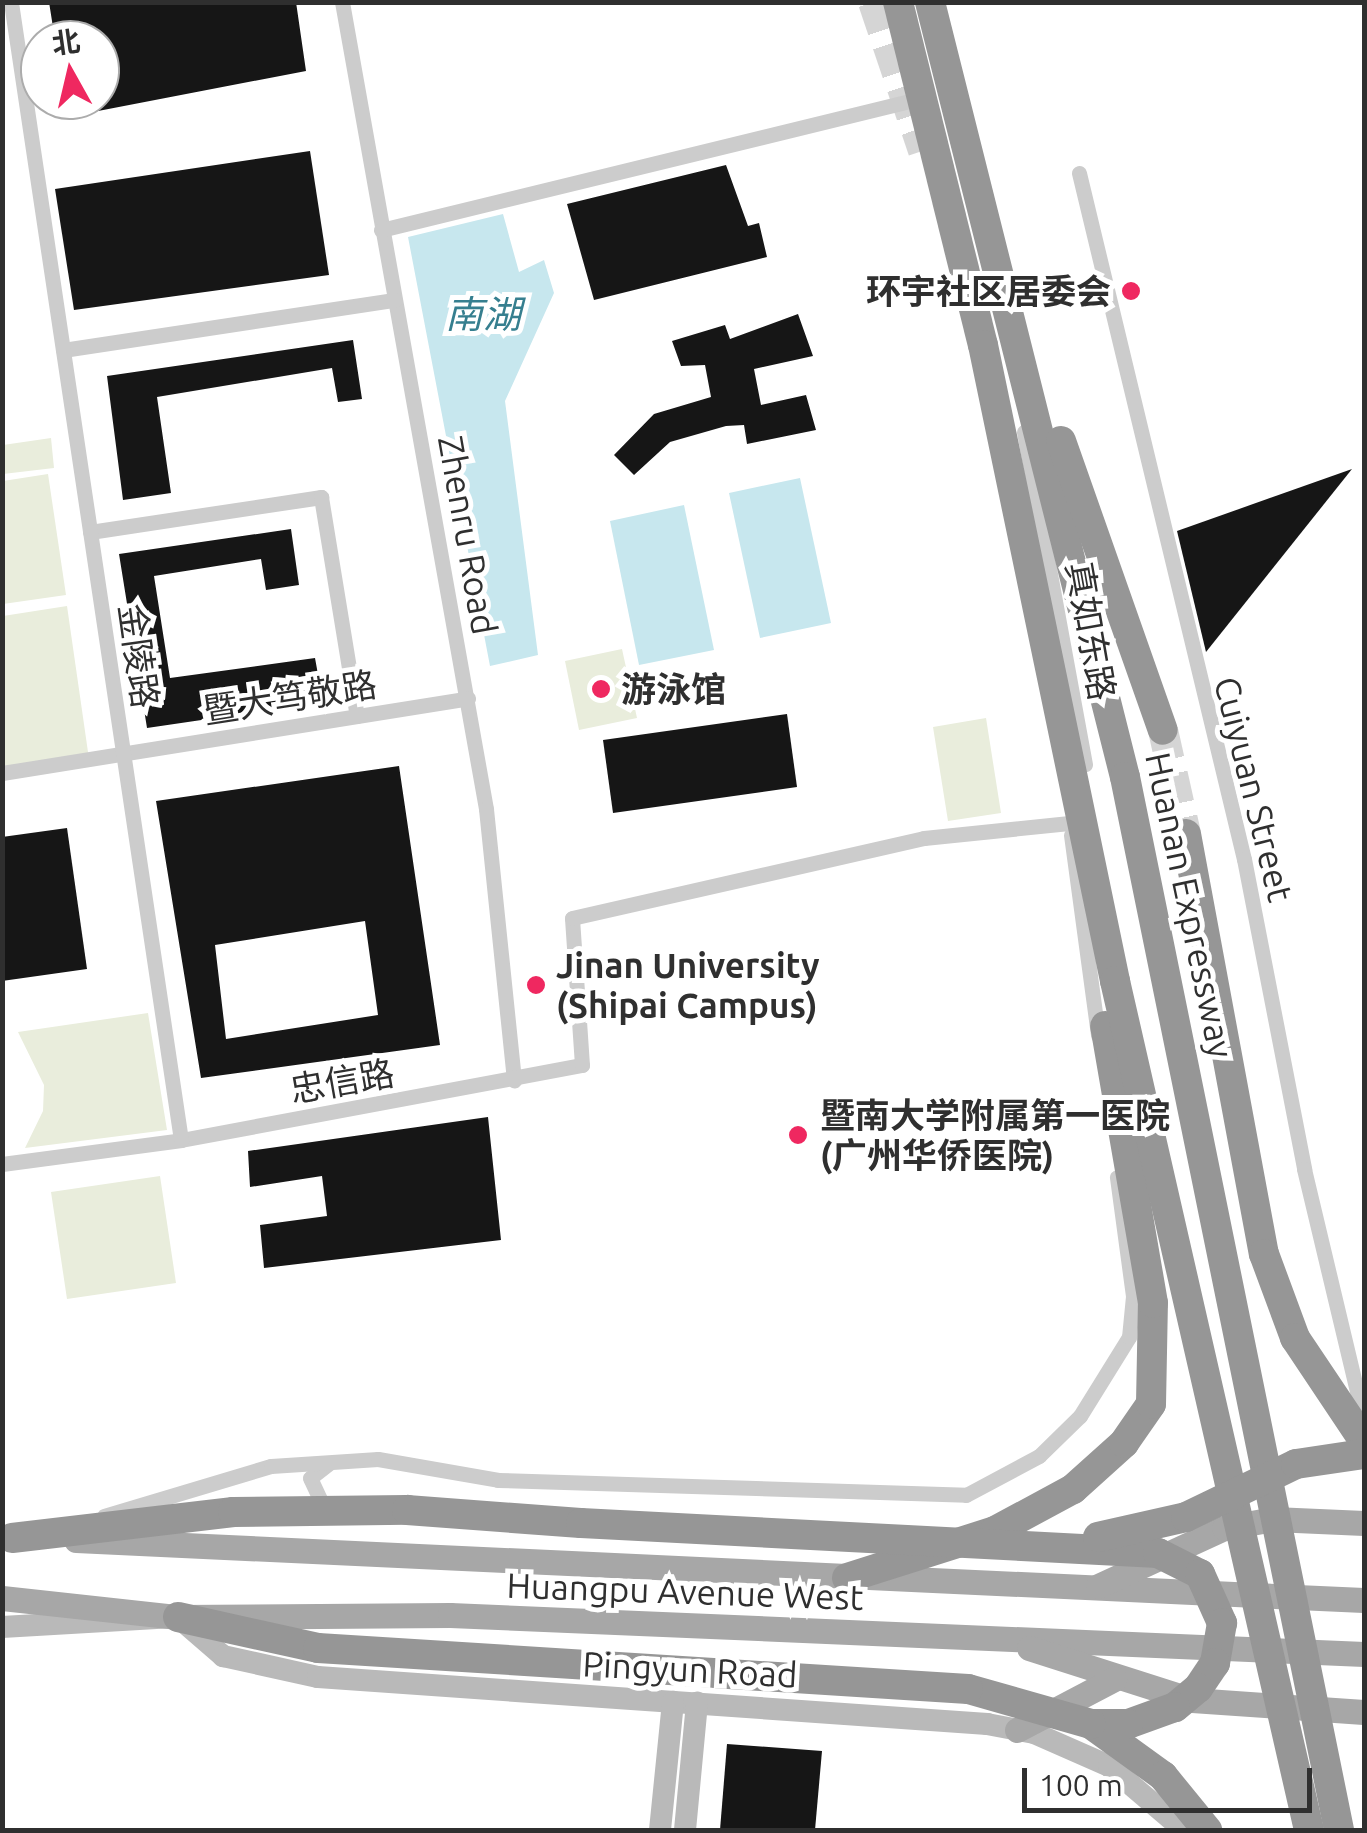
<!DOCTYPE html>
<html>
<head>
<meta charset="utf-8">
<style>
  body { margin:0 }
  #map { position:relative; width:1367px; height:1833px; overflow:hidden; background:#fff; font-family:Ubuntu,"Noto Sans SC",sans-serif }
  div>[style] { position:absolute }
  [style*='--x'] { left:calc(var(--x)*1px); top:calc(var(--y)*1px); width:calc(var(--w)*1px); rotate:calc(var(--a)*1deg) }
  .green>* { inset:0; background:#e9eddc }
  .water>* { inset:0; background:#c7e7ee }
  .building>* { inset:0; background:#161616 }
  .highway-tunnel>* { height:30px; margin-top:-15px; transform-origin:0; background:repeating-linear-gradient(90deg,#d5d5d5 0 30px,transparent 0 45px) }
  .street>* { height:15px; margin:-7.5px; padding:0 7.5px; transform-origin:7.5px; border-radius:7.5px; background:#ccc }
  .secondary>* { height:22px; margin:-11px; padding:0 11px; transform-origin:11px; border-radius:11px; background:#b9b9b9 }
  .primary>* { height:25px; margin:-12.5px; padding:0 12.5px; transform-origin:12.5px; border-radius:12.5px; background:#a7a7a7 }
  .highway>* { height:30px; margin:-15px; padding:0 15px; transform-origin:15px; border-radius:15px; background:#969696 }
  .highway-bridge>* { height:30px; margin:-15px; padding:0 15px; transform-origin:15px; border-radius:15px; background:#969696 }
  .dots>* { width:28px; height:28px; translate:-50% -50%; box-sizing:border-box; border:5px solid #fff; border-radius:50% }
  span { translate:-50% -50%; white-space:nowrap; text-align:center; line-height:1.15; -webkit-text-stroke:10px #fff; paint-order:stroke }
  .poi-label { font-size:35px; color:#2f2f2f; font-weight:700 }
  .right { translate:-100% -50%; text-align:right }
  .left { translate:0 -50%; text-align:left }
  .street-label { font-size:35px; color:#2f2f2f }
  .water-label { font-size:38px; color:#367f8f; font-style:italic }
  .frame { position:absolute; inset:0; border:5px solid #2f2f2f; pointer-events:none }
  .north { position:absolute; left:20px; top:20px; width:100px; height:100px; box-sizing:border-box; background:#fff; border:2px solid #acacac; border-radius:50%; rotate:352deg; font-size:28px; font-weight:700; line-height:40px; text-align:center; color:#2f2f2f }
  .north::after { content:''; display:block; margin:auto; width:35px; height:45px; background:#ef2860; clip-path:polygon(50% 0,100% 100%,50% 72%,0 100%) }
  .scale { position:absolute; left:1022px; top:1768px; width:290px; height:45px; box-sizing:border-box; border:5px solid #2f2f2f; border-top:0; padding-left:12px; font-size:30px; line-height:35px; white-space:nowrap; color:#2f2f2f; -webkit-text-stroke:8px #fff; paint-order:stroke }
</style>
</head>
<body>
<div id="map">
  <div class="green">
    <i style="clip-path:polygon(51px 438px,54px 468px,3px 474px,3px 445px)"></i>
    <i style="clip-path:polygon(48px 474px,66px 595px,3px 604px,3px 481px)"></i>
    <i style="clip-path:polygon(67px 606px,89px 759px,3px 773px,3px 616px)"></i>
    <i style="clip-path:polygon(622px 649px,637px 718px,579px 730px,565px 661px)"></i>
    <i style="clip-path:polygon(986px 718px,1001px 813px,948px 821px,933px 727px)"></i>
    <i style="clip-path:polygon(148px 1013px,167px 1130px,25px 1148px,43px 1111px,44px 1085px,18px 1032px)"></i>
    <i style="clip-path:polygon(160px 1176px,176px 1283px,67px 1299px,51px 1192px)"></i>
  </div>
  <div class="water">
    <i style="clip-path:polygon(503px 214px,519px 272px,544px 260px,554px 293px,505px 401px,538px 655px,490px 666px,408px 237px)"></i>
    <i style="clip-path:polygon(800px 478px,831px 623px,760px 638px,729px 493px)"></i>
    <i style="clip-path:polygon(684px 505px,714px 650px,639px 665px,610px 521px)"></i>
  </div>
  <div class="building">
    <i style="clip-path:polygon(49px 2px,296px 2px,306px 71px,67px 117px,64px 100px,100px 100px,100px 40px,55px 40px)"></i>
    <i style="clip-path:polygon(310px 151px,329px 275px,74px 310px,55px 189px)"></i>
    <i style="clip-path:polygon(726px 165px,748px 226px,759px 223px,767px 257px,594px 300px,567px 204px)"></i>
    <i style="clip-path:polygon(798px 314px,813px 356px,754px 369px,761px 405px,806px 395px,816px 430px,747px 444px,744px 425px,726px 426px,670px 442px,634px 475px,614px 455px,654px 414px,711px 397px,705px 365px,681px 366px,672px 341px,725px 325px,730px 339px)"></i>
    <i style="clip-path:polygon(353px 340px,362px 399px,338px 402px,332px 368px,157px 397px,171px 493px,123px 500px,107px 376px)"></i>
    <i style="clip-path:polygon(1352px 469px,1206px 652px,1177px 531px)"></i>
    <i style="clip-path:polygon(291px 529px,299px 585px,266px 590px,261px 559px,154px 576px,170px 678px,315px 658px,323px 702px,147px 728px,119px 554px)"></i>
    <i style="clip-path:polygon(787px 714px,797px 787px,613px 813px,603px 740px)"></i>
    <i style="clip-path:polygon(evenodd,399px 766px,440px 1045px,201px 1078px,156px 801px,399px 766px,365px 921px,378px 1015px,226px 1039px,215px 945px,365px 921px)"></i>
    <i style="clip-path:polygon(67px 828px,87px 969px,2px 981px,2px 837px)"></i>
    <i style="clip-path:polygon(488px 1117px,501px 1240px,264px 1268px,260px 1225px,327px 1216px,322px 1176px,250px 1187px,248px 1151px)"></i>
    <i style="clip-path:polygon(727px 1744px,822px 1751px,815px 1830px,720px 1830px)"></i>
  </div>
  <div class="highway-tunnel">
    <i style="--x:873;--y:2;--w:157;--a:71.4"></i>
    <i style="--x:1163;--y:730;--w:107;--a:77.5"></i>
  </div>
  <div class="street">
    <i style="--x:342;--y:2;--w:820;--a:79.88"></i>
    <i style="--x:486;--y:809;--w:273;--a:84.1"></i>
    <i style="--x:1079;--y:173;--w:706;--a:76.48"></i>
    <i style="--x:1244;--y:859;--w:316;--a:79"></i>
    <i style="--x:1304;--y:1169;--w:258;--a:76.6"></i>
    <i style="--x:381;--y:230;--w:561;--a:-13.71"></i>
    <i style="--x:63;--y:350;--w:335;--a:-8.6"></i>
    <i style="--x:1024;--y:432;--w:338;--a:79.6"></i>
    <i style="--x:90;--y:532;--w:234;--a:-8.6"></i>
    <i style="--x:321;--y:497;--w:222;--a:80.7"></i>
    <i style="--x:2;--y:773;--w:472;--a:-9.1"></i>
    <i style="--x:1071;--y:835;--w:202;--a:82.3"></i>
    <i style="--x:181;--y:1140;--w:408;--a:-10.6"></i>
    <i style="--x:582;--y:1065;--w:147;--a:-93.9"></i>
    <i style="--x:572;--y:918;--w:361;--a:-12.8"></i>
    <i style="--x:924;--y:838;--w:146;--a:-5.9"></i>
    <i style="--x:2;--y:1164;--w:181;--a:-7.6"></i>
    <i style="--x:181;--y:1140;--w:1151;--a:-98.5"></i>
    <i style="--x:325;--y:1510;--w:35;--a:-115"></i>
    <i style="--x:310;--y:1478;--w:24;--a:-38"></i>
    <i style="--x:104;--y:1516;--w:174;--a:-16.7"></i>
    <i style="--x:271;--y:1466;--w:107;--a:-3.7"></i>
    <i style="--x:378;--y:1459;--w:122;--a:9.9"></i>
    <i style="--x:498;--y:1480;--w:468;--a:1.8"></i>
    <i style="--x:966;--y:1495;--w:83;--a:-28.1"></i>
    <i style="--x:1039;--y:1456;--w:57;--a:-44.3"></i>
    <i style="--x:1080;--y:1416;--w:93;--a:-58.2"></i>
    <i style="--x:1129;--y:1337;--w:41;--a:-84.4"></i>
    <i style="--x:1133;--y:1296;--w:120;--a:-97.7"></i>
  </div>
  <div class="secondary">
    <i style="--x:2;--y:1627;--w:176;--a:-3.3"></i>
    <i style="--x:178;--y:1617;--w:60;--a:40.9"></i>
    <i style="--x:223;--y:1656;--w:97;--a:12.5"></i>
    <i style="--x:318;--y:1677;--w:671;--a:4.02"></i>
    <i style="--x:987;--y:1724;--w:48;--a:10.8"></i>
    <i style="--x:1034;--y:1733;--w:82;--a:23.7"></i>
    <i style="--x:1109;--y:1766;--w:99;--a:40.5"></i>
    <i style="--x:660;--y:1830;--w:129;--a:-84.2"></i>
    <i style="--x:685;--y:1830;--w:128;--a:-84.6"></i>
  </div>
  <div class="primary">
    <i style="--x:76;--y:1540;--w:1289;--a:2.67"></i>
    <i style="--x:1098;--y:1586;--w:139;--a:-24.7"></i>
    <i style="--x:1224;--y:1528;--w:50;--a:-10.4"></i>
    <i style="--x:1273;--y:1519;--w:91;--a:2.5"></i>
    <i style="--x:2;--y:1598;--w:177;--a:6.2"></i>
    <i style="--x:178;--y:1617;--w:272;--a:-0.4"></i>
    <i style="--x:450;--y:1615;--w:915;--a:2.44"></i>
    <i style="--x:1029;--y:1648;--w:171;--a:17.7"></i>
    <i style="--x:1192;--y:1700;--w:172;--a:4"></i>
    <i style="--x:1017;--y:1730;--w:110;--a:-27.7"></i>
  </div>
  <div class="highway">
    <i style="--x:1186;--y:834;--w:427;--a:79.5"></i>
    <i style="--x:1264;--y:1254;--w:90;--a:69.7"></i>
    <i style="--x:1295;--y:1338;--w:124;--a:56.2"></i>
    <i style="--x:12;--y:1538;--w:223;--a:-6.7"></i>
    <i style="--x:233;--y:1512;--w:174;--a:-0.7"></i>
    <i style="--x:407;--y:1510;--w:174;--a:4.3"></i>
    <i style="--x:847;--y:1578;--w:155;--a:-17.6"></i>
    <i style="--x:995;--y:1531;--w:89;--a:-28.3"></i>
    <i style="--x:1073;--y:1489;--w:69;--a:-42"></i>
    <i style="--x:1124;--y:1443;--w:47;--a:-55.3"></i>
    <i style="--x:1151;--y:1404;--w:101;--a:-88.9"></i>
    <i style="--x:1153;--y:1303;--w:281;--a:-99.8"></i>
    <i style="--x:178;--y:1617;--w:143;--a:12.5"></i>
    <i style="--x:318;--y:1648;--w:400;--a:3.6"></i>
    <i style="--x:1091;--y:1724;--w:89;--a:35.8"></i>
    <i style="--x:1163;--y:1776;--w:70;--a:50.8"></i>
  </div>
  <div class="highway-bridge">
    <i style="--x:898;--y:2;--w:353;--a:76.1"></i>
    <i style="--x:983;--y:345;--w:650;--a:78.27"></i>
    <i style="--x:1115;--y:981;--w:871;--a:77.13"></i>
    <i style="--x:930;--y:2;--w:799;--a:75.88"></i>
    <i style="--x:1125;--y:777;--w:1075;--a:78.51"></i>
    <i style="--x:1061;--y:441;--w:306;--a:70.6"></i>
    <i style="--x:581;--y:1523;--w:578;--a:2.98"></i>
    <i style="--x:1158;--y:1553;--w:47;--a:26.6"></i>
    <i style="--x:1200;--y:1574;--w:54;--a:65.8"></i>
    <i style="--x:1222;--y:1623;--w:41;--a:99.9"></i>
    <i style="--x:1215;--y:1663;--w:30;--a:124"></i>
    <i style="--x:1198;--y:1688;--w:30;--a:140"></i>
    <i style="--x:1175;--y:1707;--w:50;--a:160.1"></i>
    <i style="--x:1128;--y:1724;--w:37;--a:180"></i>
    <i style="--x:1091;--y:1724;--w:128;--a:-164.1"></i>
    <i style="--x:968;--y:1689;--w:252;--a:-176.4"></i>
    <i style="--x:1098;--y:1537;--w:90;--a:-12.8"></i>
    <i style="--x:1186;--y:1517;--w:122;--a:-25.7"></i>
    <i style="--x:1296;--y:1464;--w:69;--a:-8.4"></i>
  </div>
  <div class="dots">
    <i style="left:1131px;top:291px;background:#ef2860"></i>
    <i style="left:601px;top:689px;background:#ef2860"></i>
    <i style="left:536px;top:985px;background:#ef2860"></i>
    <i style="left:798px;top:1135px;background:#ef2860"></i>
  </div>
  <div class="poi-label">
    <span class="right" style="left:1111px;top:291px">环宇社区居委会</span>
    <span class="left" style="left:621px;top:689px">游泳馆</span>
    <span class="left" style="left:556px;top:985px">Jinan University<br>(Shipai Campus)</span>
    <span class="left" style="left:820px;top:1135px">暨南大学附属第一医院<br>(广州华侨医院)</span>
  </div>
  <div class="street-label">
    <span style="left:468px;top:535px;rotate:80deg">Zhenru Road</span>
    <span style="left:1091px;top:631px;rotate:80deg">真如东路</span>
    <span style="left:139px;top:656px;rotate:82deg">金陵路</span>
    <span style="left:290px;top:697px;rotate:-9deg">暨大笃敬路</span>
    <span style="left:1254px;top:789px;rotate:76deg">Cuiyuan Street</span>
    <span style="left:1190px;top:905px;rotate:78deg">Huanan Expressway</span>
    <span style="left:342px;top:1081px;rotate:-10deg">忠信路</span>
    <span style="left:685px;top:1591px;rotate:2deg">Huangpu Avenue West</span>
    <span style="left:690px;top:1669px;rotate:3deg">Pingyun Road</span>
  </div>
  <div class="water-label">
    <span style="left:483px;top:315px">南湖</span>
  </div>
  <div class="frame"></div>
  <div class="north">北</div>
  <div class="scale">100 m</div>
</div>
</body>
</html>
